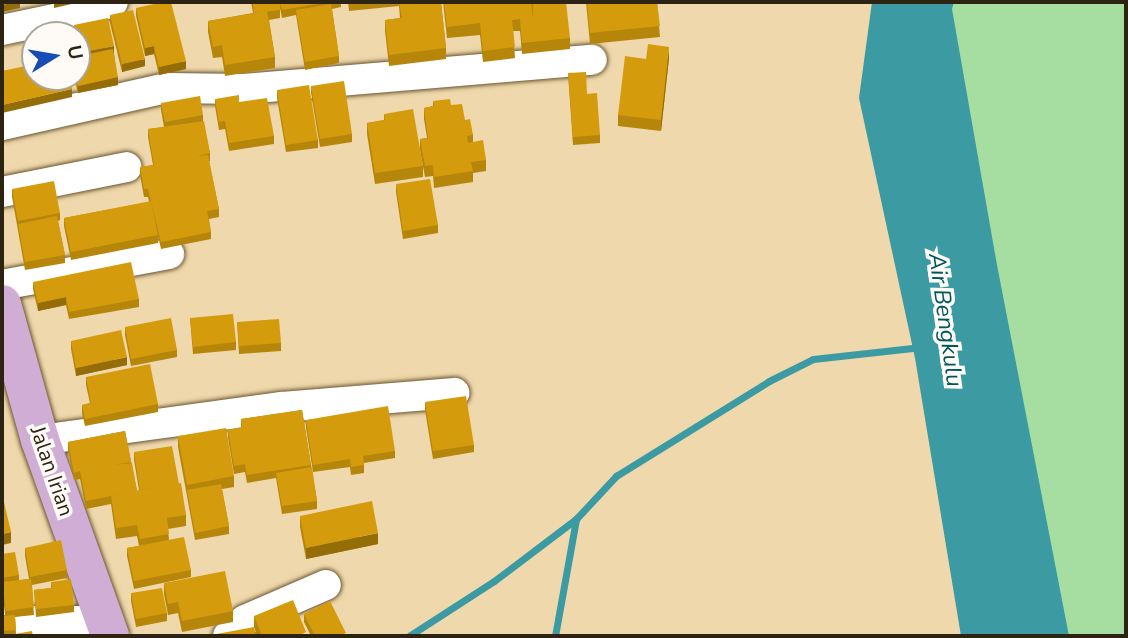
<!DOCTYPE html>
<html>
<head>
<meta charset="utf-8">
<style>
  body { margin:0 }
  #map { position:relative; width:1128px; height:638px; overflow:hidden; background:#efd8ac; font-family:"Nunito Sans",sans-serif }
  div>[style] { position:absolute }
  [style*='--x'] { left:calc(var(--x)*1px); top:calc(var(--y)*1px); width:calc(var(--w)*1px); rotate:calc(var(--a)*1deg) }
  .green>* { inset:0; background:#a6dda1 }
  .water>* { inset:0; background:#3b9aa2 }
  .stream>* { height:7px; margin:-3.5px; padding:0 3.5px; transform-origin:3.5px; border-radius:3.5px; background:#3b9aa2 }
  .roads { filter:drop-shadow(0 0 2px #6b562e) drop-shadow(0 0 2px #6b562e) }
  .minor>* { height:30px; margin:-15px; padding:0 15px; transform-origin:15px; border-radius:15px; background:#fff }
  .major>* { height:38px; margin:-19px; padding:0 19px; transform-origin:19px; border-radius:19px; background:#d0add5 }
  .wall>* { inset:0; background:#b6860b }
  .shaded-wall>* { inset:0; background:#946d09 }
  .building>* { inset:0; background:#d49c0d }
  span { translate:-50% -50%; white-space:nowrap; text-align:center; line-height:1.15; -webkit-text-stroke:7px #fefbf7; paint-order:stroke }
  .street-label { font-size:21px; color:#2c2312 }
  .water-label { font-size:23px; color:#00565c; font-style:italic }
  .frame { position:absolute; inset:0; border:4px solid #2c2312; pointer-events:none }
  .north { position:absolute; left:21px; top:21px; width:70px; height:70px; box-sizing:border-box; background:#fefbf7; border:2px solid #aaa59b; border-radius:50%; rotate:79deg; font-size:19px; font-weight:700; line-height:28px; text-align:center; color:#2c2312 }
  .north::after { content:''; display:block; margin:auto; width:24px; height:32px; background:#174bb7; clip-path:polygon(50% 0,100% 100%,50% 72%,0 100%) }
</style>
</head>
<body>
<div id="map">
  <div class="green">
    <i style="clip-path:polygon(952px 2px,1126px 2px,1126px 636px,1051px 636px,939px 83px)"></i>
  </div>
  <div class="water">
    <i style="clip-path:polygon(872px 2px,954px 2px,952px 9px,997px 265px,1069px 636px,961px 636px,915px 358px,859px 98px)"></i>
  </div>
  <div class="stream">
    <i style="--x:409;--y:636;--w:101;--a:-32.9"></i>
    <i style="--x:494;--y:581;--w:103;--a:-37.1"></i>
    <i style="--x:576;--y:519;--w:59;--a:-47.1"></i>
    <i style="--x:616;--y:476;--w:180;--a:-31.8"></i>
    <i style="--x:769;--y:381;--w:49;--a:-26.6"></i>
    <i style="--x:813;--y:359;--w:109;--a:-6.3"></i>
    <i style="--x:555;--y:636;--w:119;--a:-79.8"></i>
  </div>
  <div class="roads">
    <div class="minor">
      <i style="--x:2;--y:30;--w:67;--a:-12"></i>
      <i style="--x:68;--y:16;--w:47;--a:-17.3"></i>
      <i style="--x:2;--y:125;--w:168;--a:-12.7"></i>
      <i style="--x:166;--y:88;--w:78;--a:0.7"></i>
      <i style="--x:244;--y:89;--w:349;--a:-4.8"></i>
      <i style="--x:2;--y:192;--w:127;--a:-11.3"></i>
      <i style="--x:2;--y:285;--w:170;--a:-10.5"></i>
      <i style="--x:40;--y:440;--w:244;--a:-7.8"></i>
      <i style="--x:282;--y:407;--w:173;--a:-4.7"></i>
      <i style="--x:2;--y:621;--w:103;--a:0"></i>
      <i style="--x:228;--y:636;--w:23;--a:-43"></i>
      <i style="--x:245;--y:620;--w:88;--a:-23.4"></i>
    </div>
    <div class="major">
      <i style="--x:2;--y:304;--w:141;--a:74.4"></i>
      <i style="--x:40;--y:440;--w:208;--a:70.3"></i>
    </div>
  </div>
  <div class="wall">
    <i style="clip-path:polygon(251px 2px,341px 2px,341px 7px,332px 9px,339px 56px,339px 63px,305px 70px,296px 15px,282px 18px,280px 8px,280px 18px,269px 20px,275px 57px,275px 68px,225px 76px,222px 57px,213px 58px,208px 32px,208px 21px,253px 13px)"></i>
    <i style="clip-path:polygon(348px 2px,441px 2px,446px 48px,446px 59px,389px 66px,385px 31px,385px 20px,400px 18px,399px 6px,349px 11px)"></i>
    <i style="clip-path:polygon(443px 2px,531px 2px,570px 38px,570px 49px,522px 54px,520px 31px,513px 31px,515px 58px,483px 62px,480px 35px,447px 38px)"></i>
    <i style="clip-path:polygon(586px 2px,657px 2px,660px 37px,590px 44px)"></i>
    <i style="clip-path:polygon(136px 8px,186px 69px,159px 75px,154px 54px,145px 56px,136px 16px)"></i>
    <i style="clip-path:polygon(110px 15px,145px 66px,122px 72px,110px 23px)"></i>
    <i style="clip-path:polygon(74px 25px,114px 53px,118px 85px,78px 93px,74px 77px,77px 77px,78px 56px,77px 50px,77px 35px,74px 35px)"></i>
    <i style="clip-path:polygon(669px 58px,661px 131px,618px 126px,618px 115px,646px 59px)"></i>
    <i style="clip-path:polygon(568px 73px,587px 94px,600px 135px,600px 143px,573px 145px)"></i>
    <i style="clip-path:polygon(311px 86px,352px 134px,352px 142px,320px 147px,311px 93px)"></i>
    <i style="clip-path:polygon(277px 90px,318px 140px,318px 148px,286px 152px,277px 98px)"></i>
    <i style="clip-path:polygon(215px 99px,239px 102px,274px 136px,274px 144px,229px 151px,225px 129px,219px 130px,215px 106px)"></i>
    <i style="clip-path:polygon(433px 101px,451px 105px,465px 120px,473px 135px,473px 142px,486px 160px,486px 171px,473px 173px,473px 182px,434px 188px,433px 176px,425px 177px,420px 150px,420px 139px,427px 138px,424px 119px,424px 108px,433px 106px)"></i>
    <i style="clip-path:polygon(161px 103px,203px 115px,203px 121px,210px 153px,210px 161px,209px 161px,219px 209px,219px 217px,209px 219px,211px 232px,211px 239px,161px 249px,158px 236px,158px 243px,71px 260px,64px 226px,64px 218px,149px 202px,148px 197px,144px 197px,140px 175px,140px 167px,153px 165px,148px 137px,148px 129px,164px 127px,161px 110px)"></i>
    <i style="clip-path:polygon(384px 114px,423px 166px,423px 177px,375px 184px,367px 134px,367px 123px,384px 120px)"></i>
    <i style="clip-path:polygon(396px 184px,438px 225px,438px 233px,403px 239px,396px 192px)"></i>
    <i style="clip-path:polygon(12px 189px,60px 213px,60px 220px,58px 221px,65px 255px,65px 263px,25px 270px,12px 197px)"></i>
    <i style="clip-path:polygon(33px 282px,139px 299px,139px 307px,69px 319px,66px 305px,38px 311px,33px 289px)"></i>
    <i style="clip-path:polygon(190px 318px,236px 342px,236px 350px,193px 354px)"></i>
    <i style="clip-path:polygon(237px 322px,281px 343px,281px 351px,239px 354px)"></i>
    <i style="clip-path:polygon(125px 327px,177px 350px,177px 357px,131px 366px,125px 335px)"></i>
    <i style="clip-path:polygon(71px 341px,127px 365px,76px 376px,71px 349px)"></i>
    <i style="clip-path:polygon(86px 377px,158px 404px,158px 412px,85px 426px,82px 413px,82px 405px,90px 403px,86px 385px)"></i>
    <i style="clip-path:polygon(425px 402px,474px 445px,474px 452px,433px 459px,425px 410px)"></i>
    <i style="clip-path:polygon(302px 410px,317px 501px,317px 509px,282px 514px,276px 478px,247px 483px,245px 472px,234px 474px,228px 438px,228px 430px,241px 428px,241px 419px)"></i>
    <i style="clip-path:polygon(306px 420px,395px 451px,395px 458px,364px 463px,364px 473px,351px 475px,350px 467px,313px 472px,306px 428px)"></i>
    <i style="clip-path:polygon(125px 431px,137px 491px,139px 490px,134px 460px,134px 452px,179px 484px,186px 515px,186px 526px,168px 529px,169px 540px,191px 570px,191px 577px,134px 589px,127px 556px,127px 548px,139px 546px,137px 536px,116px 539px,111px 504px,86px 509px,80px 479px,74px 480px,68px 450px,68px 442px)"></i>
    <i style="clip-path:polygon(178px 436px,234px 476px,234px 487px,222px 489px,229px 526px,229px 534px,195px 540px,178px 447px)"></i>
    <i style="clip-path:polygon(300px 516px,378px 544px,306px 559px,300px 527px)"></i>
    <i style="clip-path:polygon(25px 548px,67px 570px,67px 578px,32px 585px,34px 615px,15px 617px,16px 634px,2px 636px,2px 595px,3px 615px,5px 615px,2px 586px,2px 554px,19px 575px,19px 580px,29px 579px,25px 556px)"></i>
    <i style="clip-path:polygon(51px 582px,74px 605px,74px 612px,36px 617px,34px 590px,51px 588px)"></i>
    <i style="clip-path:polygon(164px 583px,233px 611px,233px 622px,182px 632px,178px 613px,168px 615px,164px 594px)"></i>
    <i style="clip-path:polygon(131px 593px,167px 613px,167px 621px,136px 627px,131px 601px)"></i>
    <i style="clip-path:polygon(304px 614px,346px 636px,311px 636px,304px 622px)"></i>
    <i style="clip-path:polygon(254px 616px,306px 636px,257px 636px,254px 627px)"></i>
  </div>
  <div class="shaded-wall">
    <i style="clip-path:polygon(14px 2px,20px 2px,20px 8px,2px 12px,2px 5px)"></i>
    <i style="clip-path:polygon(54px 2px,80px 2px,54px 8px)"></i>
    <i style="clip-path:polygon(114px 46px,114px 53px,79px 61px,79px 53px)"></i>
    <i style="clip-path:polygon(154px 46px,154px 54px,145px 56px,145px 48px)"></i>
    <i style="clip-path:polygon(669px 47px,669px 58px,661px 131px,661px 120px)"></i>
    <i style="clip-path:polygon(145px 59px,145px 66px,122px 72px,122px 64px)"></i>
    <i style="clip-path:polygon(186px 61px,186px 69px,159px 75px,159px 67px)"></i>
    <i style="clip-path:polygon(118px 77px,118px 85px,78px 93px,78px 86px)"></i>
    <i style="clip-path:polygon(72px 89px,72px 97px,2px 113px,2px 105px)"></i>
    <i style="clip-path:polygon(66px 297px,66px 305px,38px 311px,38px 303px)"></i>
    <i style="clip-path:polygon(127px 357px,127px 365px,76px 376px,76px 368px)"></i>
    <i style="clip-path:polygon(11px 532px,11px 543px,2px 545px,2px 534px)"></i>
    <i style="clip-path:polygon(378px 533px,378px 544px,306px 559px,306px 548px)"></i>
  </div>
  <div class="building">
    <i style="clip-path:polygon(2px 2px,14px 2px,2px 5px)"></i>
    <i style="clip-path:polygon(163px 2px,171px 2px,186px 61px,159px 67px,154px 46px,145px 48px,136px 8px)"></i>
    <i style="clip-path:polygon(253px 2px,280px 2px,280px 10px,254px 13px)"></i>
    <i style="clip-path:polygon(280px 2px,329px 2px,282px 10px)"></i>
    <i style="clip-path:polygon(348px 2px,366px 2px,349px 4px)"></i>
    <i style="clip-path:polygon(399px 2px,441px 2px,446px 48px,389px 55px,385px 20px,402px 18px)"></i>
    <i style="clip-path:polygon(444px 2px,531px 2px,533px 19px,533px 2px,566px 2px,570px 38px,522px 43px,520px 19px,512px 20px,515px 47px,483px 51px,480px 23px,447px 27px)"></i>
    <i style="clip-path:polygon(587px 2px,657px 2px,660px 26px,590px 33px)"></i>
    <i style="clip-path:polygon(331px 4px,339px 56px,305px 62px,296px 10px)"></i>
    <i style="clip-path:polygon(133px 10px,145px 59px,122px 64px,110px 15px)"></i>
    <i style="clip-path:polygon(267px 11px,275px 57px,225px 65px,222px 45px,213px 47px,208px 21px)"></i>
    <i style="clip-path:polygon(108px 18px,114px 46px,79px 53px,77px 42px,77px 35px,76px 35px,74px 25px)"></i>
    <i style="clip-path:polygon(648px 44px,669px 47px,661px 120px,618px 115px,625px 56px,646px 59px)"></i>
    <i style="clip-path:polygon(113px 49px,118px 77px,78px 86px,76px 77px,77px 77px,77px 56px)"></i>
    <i style="clip-path:polygon(35px 64px,35px 77px,69px 77px,72px 89px,2px 105px,2px 71px)"></i>
    <i style="clip-path:polygon(586px 72px,587px 94px,597px 93px,600px 135px,573px 137px,568px 73px)"></i>
    <i style="clip-path:polygon(344px 81px,352px 134px,320px 139px,311px 86px)"></i>
    <i style="clip-path:polygon(309px 85px,318px 140px,286px 145px,277px 90px)"></i>
    <i style="clip-path:polygon(239px 95px,239px 102px,267px 98px,274px 136px,229px 143px,225px 121px,219px 122px,215px 99px)"></i>
    <i style="clip-path:polygon(200px 96px,203px 115px,165px 122px,161px 103px)"></i>
    <i style="clip-path:polygon(450px 99px,451px 105px,462px 104px,465px 120px,470px 119px,473px 135px,467px 136px,468px 143px,483px 140px,486px 160px,471px 162px,473px 171px,434px 177px,433px 165px,425px 166px,420px 139px,428px 138px,424px 108px,434px 106px,433px 101px)"></i>
    <i style="clip-path:polygon(413px 109px,423px 166px,375px 173px,367px 123px,385px 120px,384px 114px)"></i>
    <i style="clip-path:polygon(204px 121px,210px 153px,197px 156px,208px 155px,219px 209px,207px 211px,211px 232px,161px 242px,148px 189px,144px 189px,140px 167px,154px 165px,148px 129px)"></i>
    <i style="clip-path:polygon(430px 179px,438px 225px,403px 231px,396px 184px)"></i>
    <i style="clip-path:polygon(54px 181px,60px 213px,18px 221px,12px 189px)"></i>
    <i style="clip-path:polygon(151px 201px,158px 235px,71px 252px,64px 218px)"></i>
    <i style="clip-path:polygon(57px 216px,65px 255px,25px 262px,18px 224px)"></i>
    <i style="clip-path:polygon(131px 262px,139px 299px,69px 312px,66px 297px,38px 303px,33px 282px)"></i>
    <i style="clip-path:polygon(233px 314px,236px 342px,193px 347px,190px 318px)"></i>
    <i style="clip-path:polygon(171px 318px,177px 350px,131px 359px,125px 327px)"></i>
    <i style="clip-path:polygon(279px 319px,281px 343px,239px 346px,237px 322px)"></i>
    <i style="clip-path:polygon(121px 330px,127px 357px,76px 368px,71px 341px)"></i>
    <i style="clip-path:polygon(150px 364px,158px 404px,85px 419px,82px 405px,91px 403px,86px 377px)"></i>
    <i style="clip-path:polygon(466px 396px,474px 445px,433px 451px,425px 402px)"></i>
    <i style="clip-path:polygon(388px 406px,395px 451px,363px 456px,364px 465px,351px 467px,350px 459px,313px 465px,306px 420px)"></i>
    <i style="clip-path:polygon(302px 410px,311px 465px,247px 475px,245px 464px,234px 466px,228px 430px,242px 427px,241px 419px)"></i>
    <i style="clip-path:polygon(226px 428px,234px 476px,187px 485px,178px 436px)"></i>
    <i style="clip-path:polygon(125px 431px,131px 462px,114px 465px,132px 463px,137px 491px,111px 495px,111px 496px,86px 501px,80px 471px,74px 473px,68px 442px)"></i>
    <i style="clip-path:polygon(172px 446px,179px 484px,140px 490px,134px 452px)"></i>
    <i style="clip-path:polygon(312px 467px,317px 501px,282px 506px,276px 473px)"></i>
    <i style="clip-path:polygon(181px 483px,186px 515px,167px 518px,169px 534px,140px 539px,137px 525px,116px 528px,111px 495px)"></i>
    <i style="clip-path:polygon(221px 484px,229px 526px,195px 533px,187px 490px)"></i>
    <i style="clip-path:polygon(372px 501px,378px 533px,306px 548px,300px 516px)"></i>
    <i style="clip-path:polygon(4px 502px,11px 532px,2px 534px,2px 503px)"></i>
    <i style="clip-path:polygon(184px 537px,191px 570px,134px 581px,127px 548px)"></i>
    <i style="clip-path:polygon(61px 540px,67px 570px,30px 577px,25px 548px)"></i>
    <i style="clip-path:polygon(15px 552px,19px 575px,2px 578px,2px 554px)"></i>
    <i style="clip-path:polygon(225px 571px,233px 611px,182px 621px,178px 602px,168px 604px,164px 583px)"></i>
    <i style="clip-path:polygon(31px 579px,34px 607px,6px 611px,2px 582px)"></i>
    <i style="clip-path:polygon(71px 579px,74px 605px,36px 609px,34px 590px,52px 588px,51px 582px)"></i>
    <i style="clip-path:polygon(162px 588px,167px 613px,136px 619px,131px 593px)"></i>
    <i style="clip-path:polygon(293px 600px,306px 632px,300px 635px,301px 636px,262px 636px,254px 616px)"></i>
    <i style="clip-path:polygon(330px 601px,346px 633px,339px 636px,315px 636px,304px 614px)"></i>
    <i style="clip-path:polygon(15px 615px,16px 630px,2px 631px,2px 616px)"></i>
    <i style="clip-path:polygon(254px 627px,256px 636px,206px 636px)"></i>
    <i style="clip-path:polygon(32px 631px,33px 636px,4px 636px)"></i>
  </div>
  <div class="street-label">
    <span style="left:52px;top:471px;rotate:71deg">Jalan Irian</span>
  </div>
  <div class="water-label">
    <span style="left:945px;top:320px;rotate:82deg">Air Bengkulu</span>
  </div>
  <div class="frame"></div>
  <div class="north">U</div>
</div>
</body>
</html>
